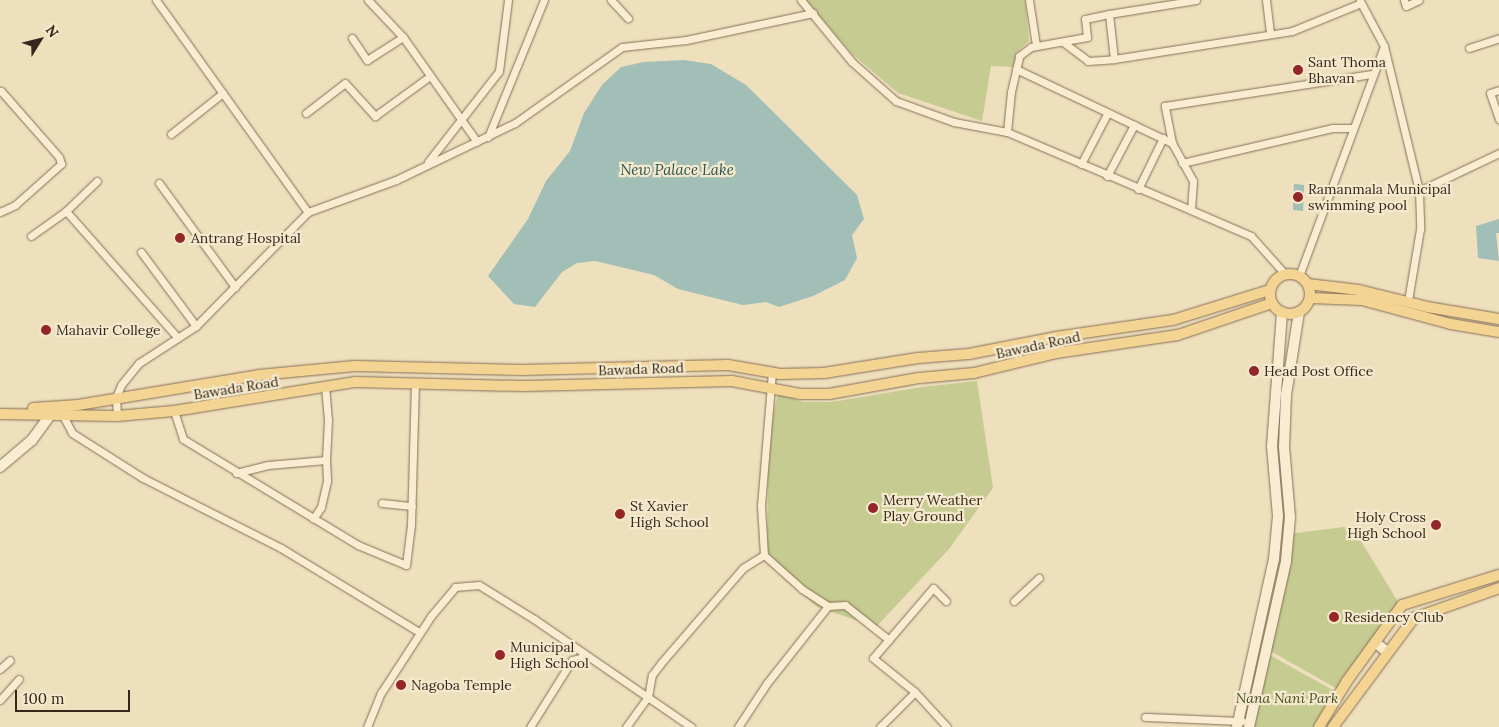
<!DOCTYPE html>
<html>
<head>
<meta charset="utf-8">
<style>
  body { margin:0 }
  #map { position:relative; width:1499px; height:727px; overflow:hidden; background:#eedfbd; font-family:Lora,serif }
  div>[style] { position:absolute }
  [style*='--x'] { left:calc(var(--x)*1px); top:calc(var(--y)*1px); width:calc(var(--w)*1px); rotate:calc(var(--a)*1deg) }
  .green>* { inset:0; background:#c5cb91 }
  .water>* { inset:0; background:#a1bfb6 }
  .roads { filter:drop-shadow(0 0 1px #866f56) drop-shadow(0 0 1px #866f56) }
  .street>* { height:7px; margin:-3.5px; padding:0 3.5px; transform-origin:3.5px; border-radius:3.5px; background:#f9ecd0 }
  .secondary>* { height:10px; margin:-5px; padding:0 5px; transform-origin:5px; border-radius:5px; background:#f9ecd0 }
  .primary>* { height:10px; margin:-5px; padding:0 5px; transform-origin:5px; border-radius:5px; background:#f3d493 }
  .primary>.ring { margin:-5px; padding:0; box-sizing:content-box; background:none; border:10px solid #f3d493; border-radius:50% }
  .dots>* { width:14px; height:14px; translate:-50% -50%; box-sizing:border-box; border:2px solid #f5e9cd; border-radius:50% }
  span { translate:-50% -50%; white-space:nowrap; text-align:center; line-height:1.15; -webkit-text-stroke:4.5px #f5e9cd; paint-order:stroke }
  .poi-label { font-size:14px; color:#35271b }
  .left { translate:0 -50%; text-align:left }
  .right { translate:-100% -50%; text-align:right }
  .street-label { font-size:14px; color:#35271b }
  .park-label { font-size:14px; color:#465122; font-style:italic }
  .water-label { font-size:15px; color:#2a5552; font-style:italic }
  .north { position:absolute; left:15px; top:15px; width:50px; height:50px; -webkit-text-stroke:4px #f5e9cd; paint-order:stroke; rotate:54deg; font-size:14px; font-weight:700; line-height:20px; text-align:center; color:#35271b }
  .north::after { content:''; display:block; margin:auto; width:18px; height:22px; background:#35271b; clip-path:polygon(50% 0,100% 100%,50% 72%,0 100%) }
  .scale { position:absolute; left:15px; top:690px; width:115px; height:22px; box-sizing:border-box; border:2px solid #35271b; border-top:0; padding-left:6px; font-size:15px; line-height:18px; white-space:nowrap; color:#35271b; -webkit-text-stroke:4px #f5e9cd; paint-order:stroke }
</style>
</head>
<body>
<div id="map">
  <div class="green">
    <i style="clip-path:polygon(806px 0,1025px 0,1029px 41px,1016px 53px,1013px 67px,991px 66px,982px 121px,898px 93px,851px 53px)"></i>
    <i style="clip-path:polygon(977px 381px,993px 488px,949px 549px,876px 627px,817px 607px,767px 563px,768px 468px,771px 425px,778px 393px,803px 402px,832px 402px,922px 387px)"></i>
    <i style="clip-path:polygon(1352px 526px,1401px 607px,1341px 691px,1267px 649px,1288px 534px)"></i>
    <i style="clip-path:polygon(1266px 653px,1340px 694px,1319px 727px,1249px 727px)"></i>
  </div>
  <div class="water">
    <i style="clip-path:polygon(684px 60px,711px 64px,746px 85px,857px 195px,864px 219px,852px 235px,857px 258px,845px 280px,813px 296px,779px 307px,766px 302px,743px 305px,678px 289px,654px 275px,595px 261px,577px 263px,562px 272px,535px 307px,514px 304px,488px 276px,528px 219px,546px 181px,570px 151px,584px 113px,602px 85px,621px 67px,644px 62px)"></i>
    <i style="clip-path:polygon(1294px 184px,1304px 185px,1303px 211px,1293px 210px)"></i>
    <i style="clip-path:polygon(1499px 219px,1499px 233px,1496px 233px,1499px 261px,1478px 258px,1476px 226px)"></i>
  </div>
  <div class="roads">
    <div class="street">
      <i style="--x:156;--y:0;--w:261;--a:54.4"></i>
      <i style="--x:368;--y:0;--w:51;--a:46.6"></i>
      <i style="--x:403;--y:37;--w:128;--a:54.8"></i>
      <i style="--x:611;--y:0;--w:25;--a:47"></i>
      <i style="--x:801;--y:0;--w:80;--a:50.6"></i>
      <i style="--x:852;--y:62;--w:59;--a:41.6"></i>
      <i style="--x:896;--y:101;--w:62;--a:19.9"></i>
      <i style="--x:954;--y:122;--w:54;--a:10.7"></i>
      <i style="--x:1029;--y:0;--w:46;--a:81.2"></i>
      <i style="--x:1266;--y:0;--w:34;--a:83"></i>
      <i style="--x:1404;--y:0;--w:6;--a:72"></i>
      <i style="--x:1406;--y:6;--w:14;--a:-25"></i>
      <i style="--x:1109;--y:14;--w:88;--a:-9.1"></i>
      <i style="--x:352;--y:38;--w:27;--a:56"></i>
      <i style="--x:367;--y:60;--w:43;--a:-32.6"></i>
      <i style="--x:1063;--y:42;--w:31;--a:37"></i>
      <i style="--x:1088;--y:61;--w:26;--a:-4"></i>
      <i style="--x:1384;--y:46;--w:149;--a:76.4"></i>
      <i style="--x:1419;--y:191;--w:38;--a:88"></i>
      <i style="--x:1420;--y:229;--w:73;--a:99.5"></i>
      <i style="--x:1469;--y:48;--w:32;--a:-18"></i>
      <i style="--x:1016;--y:69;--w:173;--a:25.4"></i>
      <i style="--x:1499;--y:90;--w:9;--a:162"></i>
      <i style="--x:1490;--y:93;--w:28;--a:71"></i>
      <i style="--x:306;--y:113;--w:49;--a:-37.6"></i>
      <i style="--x:345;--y:83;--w:45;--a:47.7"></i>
      <i style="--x:375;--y:116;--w:68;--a:-36"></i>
      <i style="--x:171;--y:134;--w:66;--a:-38.3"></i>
      <i style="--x:488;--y:137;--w:148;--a:-67.8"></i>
      <i style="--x:428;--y:162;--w:115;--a:-52"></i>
      <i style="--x:499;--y:71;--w:72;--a:-82.8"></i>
      <i style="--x:1182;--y:163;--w:154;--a:-13.1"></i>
      <i style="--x:1332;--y:128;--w:20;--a:0"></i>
      <i style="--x:1081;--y:164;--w:56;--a:-62.5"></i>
      <i style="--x:1107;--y:176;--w:58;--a:-62.1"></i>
      <i style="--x:159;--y:183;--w:129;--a:53.8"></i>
      <i style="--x:1138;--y:189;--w:57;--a:-63.9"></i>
      <i style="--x:1419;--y:191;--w:89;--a:-25.4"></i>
      <i style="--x:1191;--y:210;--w:200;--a:-157"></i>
      <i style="--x:1007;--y:132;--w:40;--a:-84.3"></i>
      <i style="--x:1011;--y:92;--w:37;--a:-77"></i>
      <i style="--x:1019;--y:56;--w:15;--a:-37"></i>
      <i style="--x:1031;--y:47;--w:57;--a:-10.1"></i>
      <i style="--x:1087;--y:37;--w:18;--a:-96"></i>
      <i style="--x:1085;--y:19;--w:25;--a:-12"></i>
      <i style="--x:1109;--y:14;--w:45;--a:83.7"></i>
      <i style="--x:1114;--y:59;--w:180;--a:-8.9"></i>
      <i style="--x:1292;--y:31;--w:74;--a:-22.1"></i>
      <i style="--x:66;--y:211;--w:169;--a:48.6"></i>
      <i style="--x:0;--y:212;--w:17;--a:-25"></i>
      <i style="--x:15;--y:205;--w:62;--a:-41.7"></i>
      <i style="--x:61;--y:164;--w:7;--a:-106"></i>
      <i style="--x:59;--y:157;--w:88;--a:-131.3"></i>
      <i style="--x:31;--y:236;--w:43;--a:-35.5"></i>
      <i style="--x:66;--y:211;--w:43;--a:-44.1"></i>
      <i style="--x:141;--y:252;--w:92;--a:53.4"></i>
      <i style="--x:1285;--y:274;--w:51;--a:-131.8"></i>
      <i style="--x:1251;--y:236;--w:65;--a:-156.6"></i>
      <i style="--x:1191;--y:210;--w:29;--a:-86"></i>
      <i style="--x:1193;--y:181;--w:43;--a:-118.9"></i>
      <i style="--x:1172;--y:143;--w:38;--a:-101"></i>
      <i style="--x:1165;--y:106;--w:209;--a:-8.8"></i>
      <i style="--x:1299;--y:276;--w:245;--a:-69.7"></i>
      <i style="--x:1384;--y:46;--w:51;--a:-118.1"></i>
      <i style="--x:325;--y:386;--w:34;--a:85"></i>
      <i style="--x:328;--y:420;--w:40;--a:92.9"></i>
      <i style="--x:174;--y:411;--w:29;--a:72"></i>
      <i style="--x:183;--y:439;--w:205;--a:31.2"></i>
      <i style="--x:358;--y:545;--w:52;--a:22.6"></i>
      <i style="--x:406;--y:565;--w:40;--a:-82.9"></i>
      <i style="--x:411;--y:525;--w:142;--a:-88.4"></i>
      <i style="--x:61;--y:412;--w:24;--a:62"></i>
      <i style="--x:72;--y:433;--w:84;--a:32.4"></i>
      <i style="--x:143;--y:478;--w:155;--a:26.9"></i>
      <i style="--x:281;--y:548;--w:162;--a:31.3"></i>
      <i style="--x:117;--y:416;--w:19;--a:-93"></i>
      <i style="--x:116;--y:397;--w:13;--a:-67"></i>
      <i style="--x:121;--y:385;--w:28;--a:-51"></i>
      <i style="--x:139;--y:363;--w:68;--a:-33"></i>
      <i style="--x:196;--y:326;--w:160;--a:-45.5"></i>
      <i style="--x:308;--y:212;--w:94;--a:-20"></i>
      <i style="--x:396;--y:180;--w:132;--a:-25.6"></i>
      <i style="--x:515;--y:123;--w:131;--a:-35.4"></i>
      <i style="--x:622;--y:47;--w:64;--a:-6.2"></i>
      <i style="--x:686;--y:40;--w:130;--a:-12"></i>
      <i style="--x:236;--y:473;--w:33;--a:-14"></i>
      <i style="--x:268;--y:465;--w:58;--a:-4.9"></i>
      <i style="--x:326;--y:460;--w:21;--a:87"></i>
      <i style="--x:327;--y:481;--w:27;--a:103"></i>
      <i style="--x:321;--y:507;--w:14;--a:124"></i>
      <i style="--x:382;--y:503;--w:30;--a:6"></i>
      <i style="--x:946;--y:601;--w:18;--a:-135"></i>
      <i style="--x:933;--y:588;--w:92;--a:130.6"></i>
      <i style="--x:873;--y:658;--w:54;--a:39"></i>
      <i style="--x:915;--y:692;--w:47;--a:47.6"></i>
      <i style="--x:1014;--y:601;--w:34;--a:-43"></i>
      <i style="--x:828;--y:606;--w:17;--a:-3"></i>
      <i style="--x:845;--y:605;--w:56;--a:38.5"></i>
      <i style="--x:0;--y:669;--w:13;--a:-42"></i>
      <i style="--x:0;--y:700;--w:28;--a:-48"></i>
      <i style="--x:1145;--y:717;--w:97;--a:2.4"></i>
      <i style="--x:367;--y:727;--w:37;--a:-68"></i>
      <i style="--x:381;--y:693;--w:92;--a:-57"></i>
      <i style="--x:431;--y:616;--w:38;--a:-50"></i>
      <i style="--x:455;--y:587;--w:24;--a:-5"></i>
      <i style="--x:479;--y:585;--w:65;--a:31.7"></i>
      <i style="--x:534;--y:619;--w:191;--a:34.5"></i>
      <i style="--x:530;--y:727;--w:79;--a:-57.9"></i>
      <i style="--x:572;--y:660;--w:16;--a:-14"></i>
      <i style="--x:626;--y:727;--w:37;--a:-54"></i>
      <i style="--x:648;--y:697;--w:22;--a:-80"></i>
      <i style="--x:652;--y:675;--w:15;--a:-53"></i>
      <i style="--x:661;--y:663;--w:125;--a:-49.2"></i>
      <i style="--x:743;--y:568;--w:25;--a:-32"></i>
      <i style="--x:738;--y:727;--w:53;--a:-56.6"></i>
      <i style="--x:767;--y:683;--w:98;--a:-51.6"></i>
      <i style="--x:828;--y:606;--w:31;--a:-147"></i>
      <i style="--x:802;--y:589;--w:51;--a:-138.2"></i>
      <i style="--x:764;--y:555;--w:49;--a:-93.5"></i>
      <i style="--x:761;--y:506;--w:133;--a:-85.3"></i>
      <i style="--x:880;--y:727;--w:49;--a:-45"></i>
    </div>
    <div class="secondary">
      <i style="--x:0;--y:467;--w:42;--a:-40.2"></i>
      <i style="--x:32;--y:440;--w:39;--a:-54"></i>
      <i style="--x:1376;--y:643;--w:14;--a:39"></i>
      <i style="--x:1237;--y:727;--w:172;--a:-77.6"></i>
      <i style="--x:1274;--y:559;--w:43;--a:-84.7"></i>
      <i style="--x:1278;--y:516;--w:70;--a:-94.9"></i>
      <i style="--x:1272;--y:446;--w:134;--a:-85.7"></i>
      <i style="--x:1249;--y:727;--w:170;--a:-77.4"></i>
      <i style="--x:1286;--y:561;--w:44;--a:-84.8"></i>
      <i style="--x:1290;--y:517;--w:70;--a:-94.9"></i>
      <i style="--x:1284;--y:447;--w:52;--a:-87.8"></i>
      <i style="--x:1286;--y:395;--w:84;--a:-81.1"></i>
    </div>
    <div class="primary">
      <i class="ring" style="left:1270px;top:274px;width:30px;height:30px"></i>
      <i style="--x:1308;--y:284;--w:51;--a:6.7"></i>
      <i style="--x:1359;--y:290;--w:70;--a:14"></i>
      <i style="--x:1427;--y:307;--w:73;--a:9.5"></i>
      <i style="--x:1310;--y:298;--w:52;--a:2.2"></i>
      <i style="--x:1362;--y:300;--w:92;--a:15.1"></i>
      <i style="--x:1451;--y:324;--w:49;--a:9.5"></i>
      <i style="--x:33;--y:408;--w:45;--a:-3.8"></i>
      <i style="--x:78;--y:405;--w:183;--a:-9.4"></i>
      <i style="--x:259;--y:375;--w:96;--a:-5.4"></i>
      <i style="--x:355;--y:366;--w:166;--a:1.4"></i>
      <i style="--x:521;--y:370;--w:207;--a:-1.4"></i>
      <i style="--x:728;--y:365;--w:53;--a:9.8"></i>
      <i style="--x:780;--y:374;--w:44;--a:-1.3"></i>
      <i style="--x:824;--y:373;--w:95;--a:-9.1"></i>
      <i style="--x:918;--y:358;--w:51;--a:-4.5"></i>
      <i style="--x:969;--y:354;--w:89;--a:-11.1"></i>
      <i style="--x:1056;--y:337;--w:118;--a:-8.3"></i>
      <i style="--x:1173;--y:320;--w:102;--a:-17.2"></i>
      <i style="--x:0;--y:414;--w:117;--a:1"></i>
      <i style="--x:117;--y:416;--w:57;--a:-5"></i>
      <i style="--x:174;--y:411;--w:184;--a:-9.1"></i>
      <i style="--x:356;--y:382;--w:167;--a:1.4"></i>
      <i style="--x:523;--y:386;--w:209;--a:-1.4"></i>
      <i style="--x:732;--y:381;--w:69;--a:10.8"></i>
      <i style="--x:800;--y:394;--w:29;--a:0"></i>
      <i style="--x:829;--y:394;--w:91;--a:-10.1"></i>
      <i style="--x:919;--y:378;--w:55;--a:-5.2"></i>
      <i style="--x:974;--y:373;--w:84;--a:-13.7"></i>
      <i style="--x:1056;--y:353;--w:123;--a:-8.4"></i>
      <i style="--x:1178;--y:335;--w:99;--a:-18.8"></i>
      <i style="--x:1319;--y:727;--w:54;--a:-58.7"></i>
      <i style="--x:1347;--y:681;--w:94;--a:-54.1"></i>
      <i style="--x:1402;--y:605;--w:102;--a:-17.2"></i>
      <i style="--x:1333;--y:727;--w:136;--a:-53.4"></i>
      <i style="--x:1414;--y:618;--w:90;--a:-19.4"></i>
    </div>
  </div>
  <div class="dots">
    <i style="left:1298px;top:70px;background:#952628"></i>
    <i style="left:1298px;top:197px;background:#952628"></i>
    <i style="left:180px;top:238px;background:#952628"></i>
    <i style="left:46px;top:330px;background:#952628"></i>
    <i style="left:1254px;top:371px;background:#952628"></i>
    <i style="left:873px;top:508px;background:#952628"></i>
    <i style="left:620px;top:514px;background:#952628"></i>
    <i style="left:1436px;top:525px;background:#952628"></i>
    <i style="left:1334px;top:617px;background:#952628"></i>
    <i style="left:500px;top:655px;background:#952628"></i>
    <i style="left:401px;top:685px;background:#952628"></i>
  </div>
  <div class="poi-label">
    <span class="left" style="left:1308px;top:70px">Sant Thoma<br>Bhavan</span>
    <span class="left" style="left:1308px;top:197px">Ramanmala Municipal<br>swimming pool</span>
    <span class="left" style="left:191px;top:238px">Antrang Hospital</span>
    <span class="left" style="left:56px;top:330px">Mahavir College</span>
    <span class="left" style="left:1264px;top:371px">Head Post Office</span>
    <span class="left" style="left:883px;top:508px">Merry Weather<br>Play Ground</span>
    <span class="left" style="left:630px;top:514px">St Xavier<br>High School</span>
    <span class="right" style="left:1426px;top:525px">Holy Cross<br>High School</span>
    <span class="left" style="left:1344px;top:617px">Residency Club</span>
    <span class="left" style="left:510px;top:655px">Municipal<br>High School</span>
    <span class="left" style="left:411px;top:685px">Nagoba Temple</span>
  </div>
  <div class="street-label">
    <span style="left:1038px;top:345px;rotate:-12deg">Bawada Road</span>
    <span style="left:641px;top:369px;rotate:-2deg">Bawada Road</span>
    <span style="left:236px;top:388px;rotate:-9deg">Bawada Road</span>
  </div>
  <div class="park-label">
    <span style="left:1287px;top:698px">Nana Nani Park</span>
  </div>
  <div class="water-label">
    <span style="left:677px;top:170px">New Palace Lake</span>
  </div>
  <div class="north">N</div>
  <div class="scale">100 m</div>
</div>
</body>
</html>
